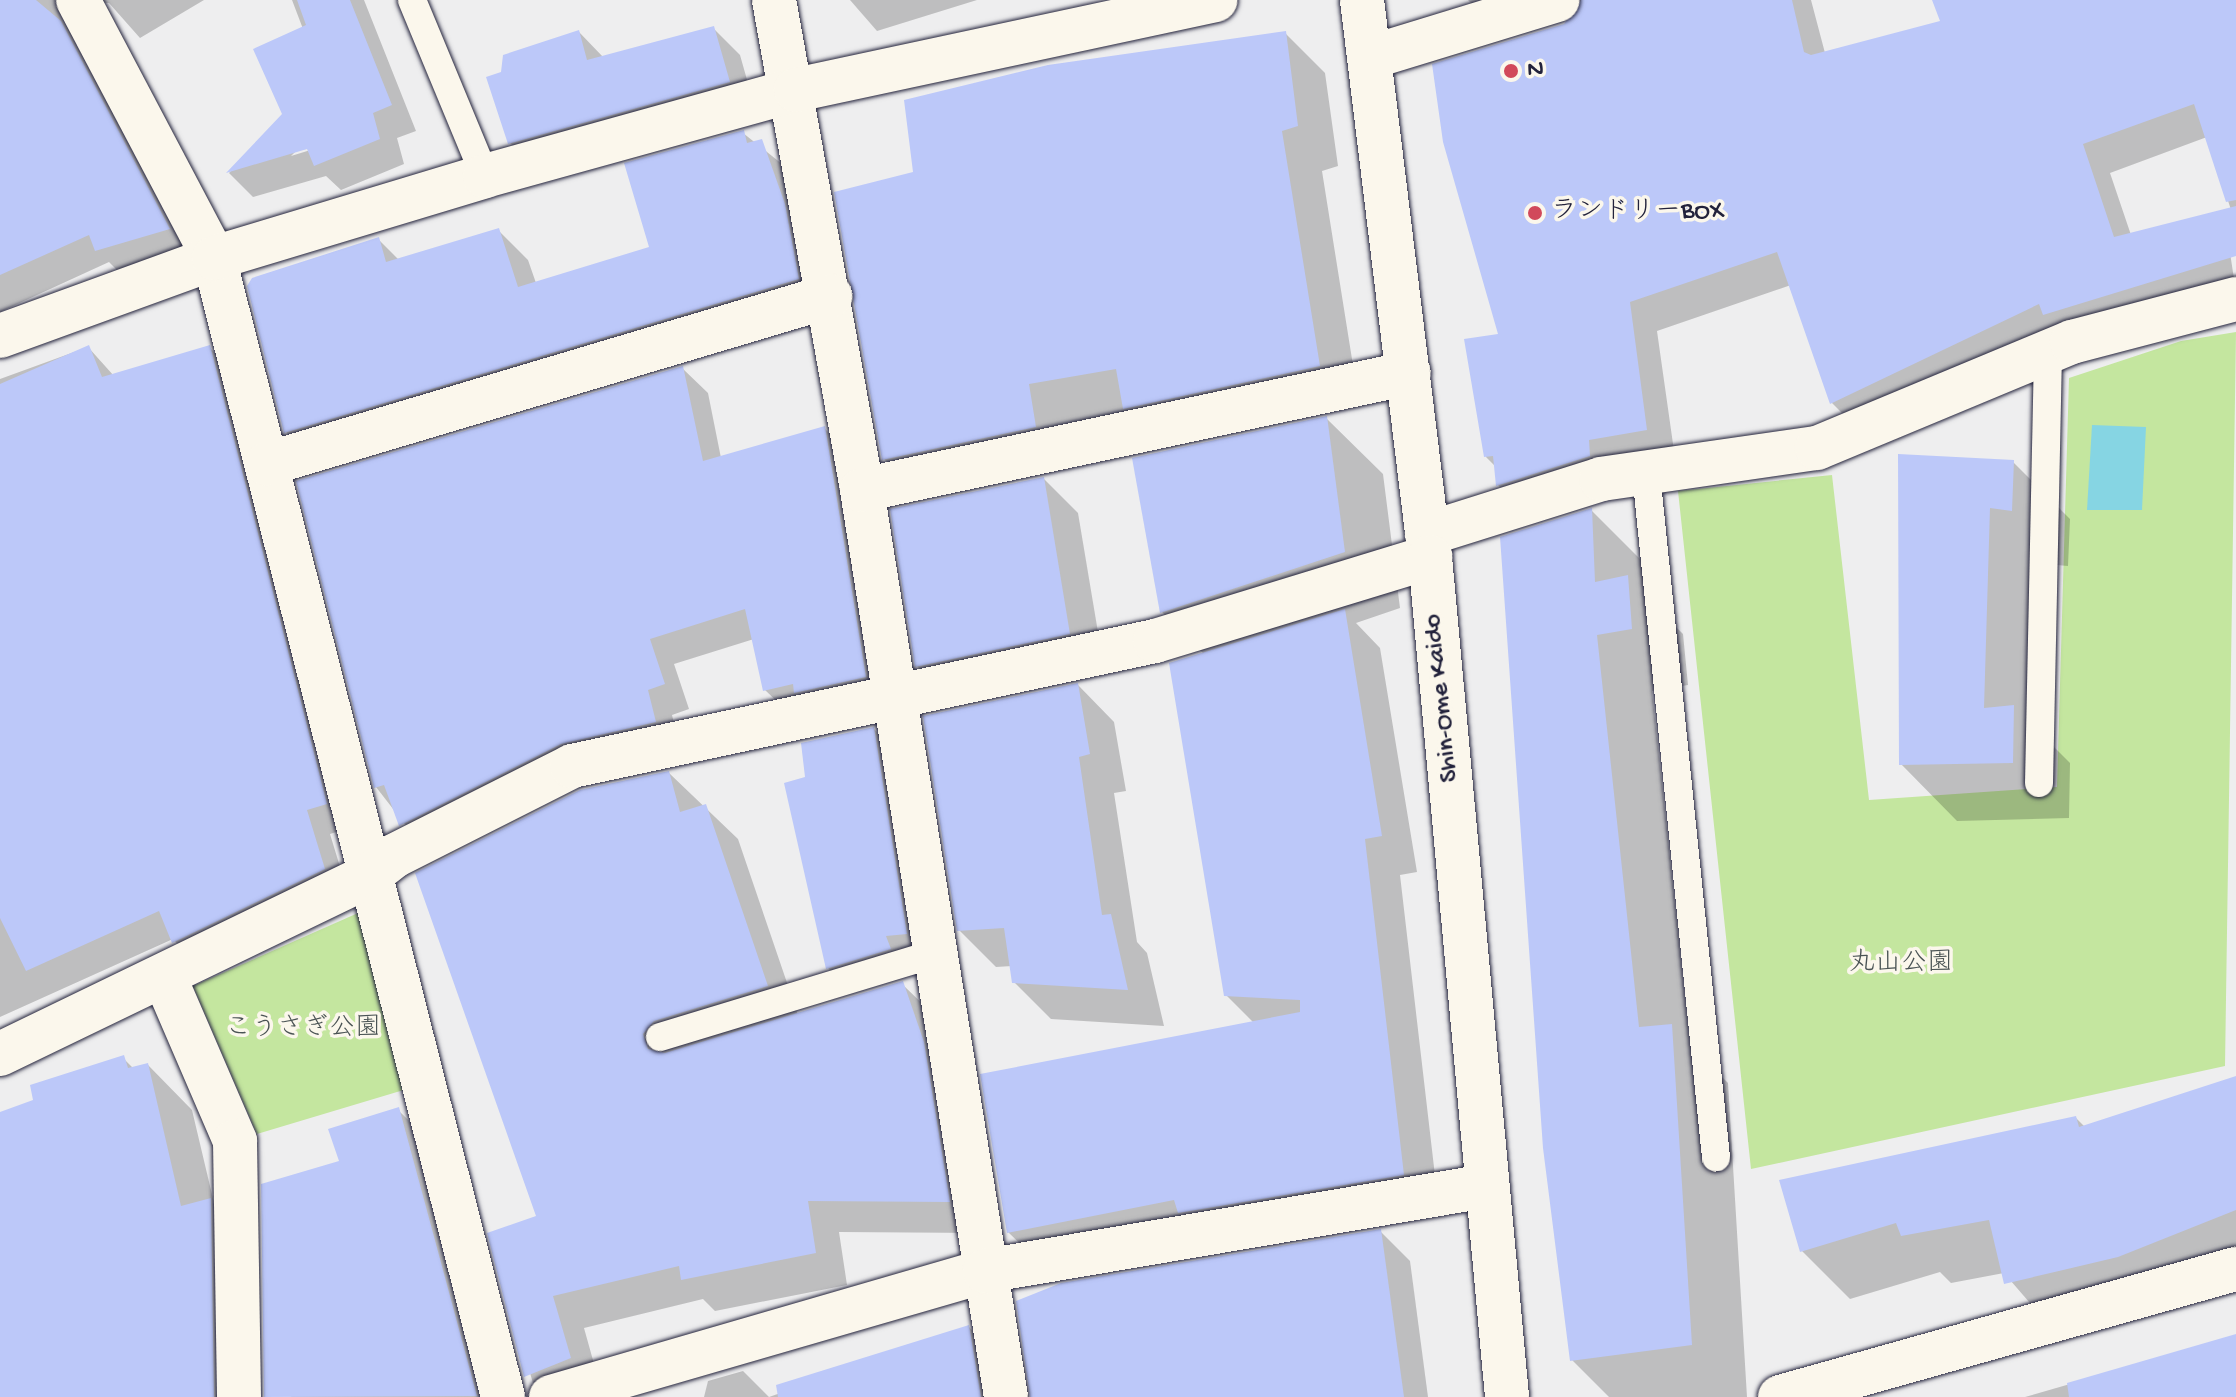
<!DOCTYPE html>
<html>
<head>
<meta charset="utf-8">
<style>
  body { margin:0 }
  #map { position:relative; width:2236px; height:1397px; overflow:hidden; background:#eeeeef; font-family:"Gochi Hand","Klee One",sans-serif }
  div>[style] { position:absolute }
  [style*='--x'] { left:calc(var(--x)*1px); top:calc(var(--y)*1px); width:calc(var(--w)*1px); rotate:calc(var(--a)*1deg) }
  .green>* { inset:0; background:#c4e69f }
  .water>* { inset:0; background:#86d5e3 }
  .shadow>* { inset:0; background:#0003 }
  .building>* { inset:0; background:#bcc8f9 }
  .roads { filter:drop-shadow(0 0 2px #22223b) drop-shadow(0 0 2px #22223b) }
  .service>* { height:28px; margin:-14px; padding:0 14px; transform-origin:14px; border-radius:14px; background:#fbf7ec }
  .minor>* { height:44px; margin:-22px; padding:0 22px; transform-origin:22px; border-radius:22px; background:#fbf7ec }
  .secondary>* { height:44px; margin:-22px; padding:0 22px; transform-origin:22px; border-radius:22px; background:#fbf7ec }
  .dots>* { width:22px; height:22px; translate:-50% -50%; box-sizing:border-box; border:4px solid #fbf7ec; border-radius:50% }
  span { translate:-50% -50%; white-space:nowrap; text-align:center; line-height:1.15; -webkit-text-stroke:7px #fbf7ec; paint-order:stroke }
  .poi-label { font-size:26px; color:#22223b }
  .left { translate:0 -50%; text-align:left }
  .street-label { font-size:26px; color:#22223b }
  .park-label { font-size:26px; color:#4a5354 }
</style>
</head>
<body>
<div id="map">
  <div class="green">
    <i style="clip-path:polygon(2236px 332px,2225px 1066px,1751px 1169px,1678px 491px,1832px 475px,1869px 800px,2057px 787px,2069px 378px,2181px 341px)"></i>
    <i style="clip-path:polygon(358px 913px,407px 1089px,257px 1134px,193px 986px)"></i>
  </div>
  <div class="water">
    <i style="clip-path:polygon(2092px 425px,2146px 427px,2142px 510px,2087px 510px)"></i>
  </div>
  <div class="shadow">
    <i style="clip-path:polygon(0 0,204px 0,140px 38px,109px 3px,93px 2px,193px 254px,122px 275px,109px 262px,0 312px)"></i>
    <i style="clip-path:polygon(evenodd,292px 0,364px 0,416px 131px,397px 138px,404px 164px,341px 190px,326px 176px,253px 197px,229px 173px,284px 115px,303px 29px,292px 0,317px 148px,291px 156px,297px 150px,317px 148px)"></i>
    <i style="clip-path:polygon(850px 0,977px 0,877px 31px)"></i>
    <i style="clip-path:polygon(1468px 0,1811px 0,1825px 53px,1943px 22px,1934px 0,2236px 0,2236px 225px,2207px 137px,2110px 173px,2131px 235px,2229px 246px,2236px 292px,1861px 432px,1832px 403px,1791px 285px,1657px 331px,1675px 458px,1526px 514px,1498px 485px,1496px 467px,1486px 457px,1501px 336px,1566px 25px,1581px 4px,1497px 29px)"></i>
    <i style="clip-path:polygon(714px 29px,740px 55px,755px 108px,536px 168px,510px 143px,579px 32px,604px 58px)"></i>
    <i style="clip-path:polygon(1285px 33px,1325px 73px,1338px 166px,1322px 171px,1359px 403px,1165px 448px,1131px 413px,1068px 424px,1075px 467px,924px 499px,884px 459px,915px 174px)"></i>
    <i style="clip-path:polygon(743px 133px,792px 172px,828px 309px,316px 462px,286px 432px,378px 239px,399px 260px,498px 230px,528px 260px,536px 283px,651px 248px)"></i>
    <i style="clip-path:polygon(88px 347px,114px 376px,210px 348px,234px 372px,349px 828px,330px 834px,348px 893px,198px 966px,173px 939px,0 1017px,0 379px)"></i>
    <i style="clip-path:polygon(682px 368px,708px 393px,721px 458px,824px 428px,850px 453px,891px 702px,791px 715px,765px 690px,754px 639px,674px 664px,689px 709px,672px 715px,680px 747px,587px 768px,425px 850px,376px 787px)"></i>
    <i style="clip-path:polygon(1326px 418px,1383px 474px,1400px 608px,1356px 623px,1380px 648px,1417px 872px,1400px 875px,1439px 1210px,1045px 1268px,1008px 1232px,1254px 1023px,1226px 995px,1204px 654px,1162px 612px)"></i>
    <i style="clip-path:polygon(1900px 457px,2013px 462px,2070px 519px,2068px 566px,2045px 564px,2041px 734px,2070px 763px,2069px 818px,1957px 821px,1901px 764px)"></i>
    <i style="clip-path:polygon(1044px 479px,1078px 513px,1104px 668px,952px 701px,917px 666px)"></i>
    <i style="clip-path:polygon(1591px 510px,1647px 566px,1648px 599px,1683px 634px,1688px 685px,1652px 691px,1690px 1045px,1728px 1083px,1747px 1397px,1609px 1397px,1572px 1360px)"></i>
    <i style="clip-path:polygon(1078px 685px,1114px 722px,1126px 791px,1114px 793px,1137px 942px,1147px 953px,1164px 1026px,1051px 1019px,1014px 982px,1012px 966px,996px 967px,959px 930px)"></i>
    <i style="clip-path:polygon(874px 729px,896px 751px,928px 956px,850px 990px,828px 968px,807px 778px)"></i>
    <i style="clip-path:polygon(669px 773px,738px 839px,798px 1015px,902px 984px,934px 1015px,981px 1233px,839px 1232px,847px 1285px,715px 1311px,703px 1299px,584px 1328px,603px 1396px,537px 1397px,490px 1235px,538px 1218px)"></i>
    <i style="clip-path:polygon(123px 1058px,134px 1069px,148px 1065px,192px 1110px,214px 1203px,255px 1245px,257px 1397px,91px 1397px)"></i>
    <i style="clip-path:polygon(2236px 1078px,2236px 1277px,2054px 1331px,2004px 1273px,1951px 1283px,1940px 1272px,1850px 1299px,1802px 1251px,2076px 1118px,2085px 1127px)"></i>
    <i style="clip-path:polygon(398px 1110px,439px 1150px,506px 1397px,291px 1397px)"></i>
    <i style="clip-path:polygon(1380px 1231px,1410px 1261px,1428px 1397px,1032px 1397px)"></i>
    <i style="clip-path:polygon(969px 1327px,998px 1357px,1005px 1397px,704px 1397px,708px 1381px,743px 1371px,769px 1397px)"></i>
    <i style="clip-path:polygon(2236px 1336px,2236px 1397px,2025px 1397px)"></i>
  </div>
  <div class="building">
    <i style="clip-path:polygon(0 0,36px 0,61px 21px,170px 229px,95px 251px,89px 235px,0 275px)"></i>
    <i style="clip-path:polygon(297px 0,350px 0,392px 105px,373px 113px,380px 139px,314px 166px,307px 149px,226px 173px,282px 114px,253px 49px,306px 25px)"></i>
    <i style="clip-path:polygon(1581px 0,1792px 0,1804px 52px,1811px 55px,1940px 21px,1932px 0,2236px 0,2236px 200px,2226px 202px,2194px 104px,2083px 144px,2114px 237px,2236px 206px,2236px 256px,2043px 315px,2039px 304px,1830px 404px,1777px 252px,1630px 302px,1647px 430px,1589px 440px,1590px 456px,1496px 486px,1493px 456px,1484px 457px,1464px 339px,1498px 334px,1443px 142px,1432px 64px,1564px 24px)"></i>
    <i style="clip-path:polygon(714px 26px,730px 82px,508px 144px,486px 77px,501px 72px,503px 55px,579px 30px,587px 60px)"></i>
    <i style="clip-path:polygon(1286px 31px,1298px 126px,1282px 131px,1320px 366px,1123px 409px,1116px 369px,1029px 384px,1036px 427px,882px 460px,834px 192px,913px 172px,904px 100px,1048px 65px)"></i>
    <i style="clip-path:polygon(744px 130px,747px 143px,762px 139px,785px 204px,799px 279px,284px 433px,247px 286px,252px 278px,379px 237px,386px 262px,499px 228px,518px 287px,649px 247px,624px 163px)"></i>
    <i style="clip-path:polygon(89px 345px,102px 377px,210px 345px,327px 804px,307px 810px,325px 869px,172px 943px,159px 911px,26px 971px,0 918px,0 384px)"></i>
    <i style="clip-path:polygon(683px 366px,703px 461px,825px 426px,866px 677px,794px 693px,793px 684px,763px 691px,745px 609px,650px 639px,665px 684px,648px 690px,656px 722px,561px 744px,399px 826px,384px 785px,374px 788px,296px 481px)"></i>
    <i style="clip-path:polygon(1327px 416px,1345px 552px,1160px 613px,1132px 458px)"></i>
    <i style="clip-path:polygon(1898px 454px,2014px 460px,2012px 511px,1990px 508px,1984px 708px,2014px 705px,2013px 763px,1899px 765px)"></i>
    <i style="clip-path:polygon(1044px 477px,1070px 634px,915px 667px,890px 509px)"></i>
    <i style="clip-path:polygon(1592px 508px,1595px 582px,1628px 575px,1632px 629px,1597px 635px,1639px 1027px,1672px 1024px,1692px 1345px,1570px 1361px,1543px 1148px,1500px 537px)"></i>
    <i style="clip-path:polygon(1345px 609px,1382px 836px,1365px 839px,1404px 1175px,1178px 1213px,1174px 1200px,1007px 1233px,980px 1074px,1300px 1012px,1300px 1000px,1224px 996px,1169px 663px)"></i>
    <i style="clip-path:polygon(1078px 683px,1090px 754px,1079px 757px,1102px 915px,1111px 914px,1128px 990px,1012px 983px,1004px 928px,957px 931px,923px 716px)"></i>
    <i style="clip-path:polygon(874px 727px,907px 934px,886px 936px,891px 949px,826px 969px,784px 783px,805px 777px,801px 743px)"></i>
    <i style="clip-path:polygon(669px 771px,680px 812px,706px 804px,768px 986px,654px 1021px,643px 1034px,648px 1049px,665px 1053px,903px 981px,924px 1042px,950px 1202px,808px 1201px,816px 1253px,681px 1280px,679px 1266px,553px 1296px,571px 1358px,524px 1377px,487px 1233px,536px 1216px,415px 873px,580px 790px)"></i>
    <i style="clip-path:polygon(124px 1055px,128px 1068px,148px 1063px,181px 1206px,211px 1198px,214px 1397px,0 1397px,0 1112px,33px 1100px,30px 1085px)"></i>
    <i style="clip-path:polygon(2236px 1076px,2236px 1210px,2118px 1257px,2004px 1284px,1989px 1220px,1901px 1236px,1896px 1223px,1800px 1252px,1779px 1180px,2076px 1116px,2079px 1127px)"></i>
    <i style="clip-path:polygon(399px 1107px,477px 1396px,264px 1397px,261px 1184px,339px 1161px,328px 1129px)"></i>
    <i style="clip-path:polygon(1381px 1229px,1404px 1397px,1030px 1397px,1016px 1301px,1061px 1283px)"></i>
    <i style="clip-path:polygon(969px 1325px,981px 1397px,778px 1397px,776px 1385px)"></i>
    <i style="clip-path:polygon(2236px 1334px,2236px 1397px,2069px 1397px,2067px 1383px)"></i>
  </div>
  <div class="roads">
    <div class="service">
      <i style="--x:412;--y:0;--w:191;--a:67.5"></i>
      <i style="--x:1646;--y:473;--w:688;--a:84.16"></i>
      <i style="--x:2039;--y:783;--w:429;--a:-88.8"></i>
      <i style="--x:660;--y:1037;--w:286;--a:-16.9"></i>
    </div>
    <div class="minor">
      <i style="--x:78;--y:0;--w:292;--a:62.2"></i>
      <i style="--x:214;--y:258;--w:1175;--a:75.76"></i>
      <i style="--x:774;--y:0;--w:498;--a:79.8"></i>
      <i style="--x:862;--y:490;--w:918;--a:80.98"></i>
      <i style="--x:1371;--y:57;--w:195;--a:-17"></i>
      <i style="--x:0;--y:336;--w:228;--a:-20"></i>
      <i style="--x:214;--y:258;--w:283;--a:-16.8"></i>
      <i style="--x:485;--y:176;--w:323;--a:-15.5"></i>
      <i style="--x:796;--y:90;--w:429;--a:-12.1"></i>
      <i style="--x:267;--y:464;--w:588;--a:-16.62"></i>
      <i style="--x:862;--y:490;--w:559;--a:-12.07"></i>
      <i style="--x:1427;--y:534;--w:182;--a:-17.5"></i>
      <i style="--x:1601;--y:479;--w:218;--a:-8.2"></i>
      <i style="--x:1817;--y:448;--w:276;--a:-22.6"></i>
      <i style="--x:2072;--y:342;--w:170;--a:-14.7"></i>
      <i style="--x:164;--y:976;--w:180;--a:66.7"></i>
      <i style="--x:235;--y:1141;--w:256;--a:89.1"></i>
      <i style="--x:0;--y:1054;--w:411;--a:-25.8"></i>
      <i style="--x:370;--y:875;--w:31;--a:-38"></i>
      <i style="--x:394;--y:856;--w:199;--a:-26.8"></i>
      <i style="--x:572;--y:766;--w:596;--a:-12.1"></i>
      <i style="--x:1155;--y:641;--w:288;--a:-17"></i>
      <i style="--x:551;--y:1397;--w:452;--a:-16.2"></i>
      <i style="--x:985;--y:1271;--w:508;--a:-9.63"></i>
      <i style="--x:1780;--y:1397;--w:474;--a:-15.7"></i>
    </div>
    <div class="secondary">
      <i style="--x:1362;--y:0;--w:561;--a:83.04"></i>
      <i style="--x:1430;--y:557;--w:844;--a:84.76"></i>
    </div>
  </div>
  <div class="dots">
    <i style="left:1511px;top:71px;background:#d1495b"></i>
    <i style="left:1535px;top:213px;background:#d1495b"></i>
  </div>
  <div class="poi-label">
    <span class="left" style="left:1527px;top:71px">N</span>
    <span class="left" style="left:1551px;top:213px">ランドリーBOX</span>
  </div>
  <div class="street-label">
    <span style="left:1443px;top:698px;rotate:-96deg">Shin-Ome Kaido</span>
  </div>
  <div class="park-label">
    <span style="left:1901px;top:965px">丸山公園</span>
    <span style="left:303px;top:1030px">こうさぎ公園</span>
  </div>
</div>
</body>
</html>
